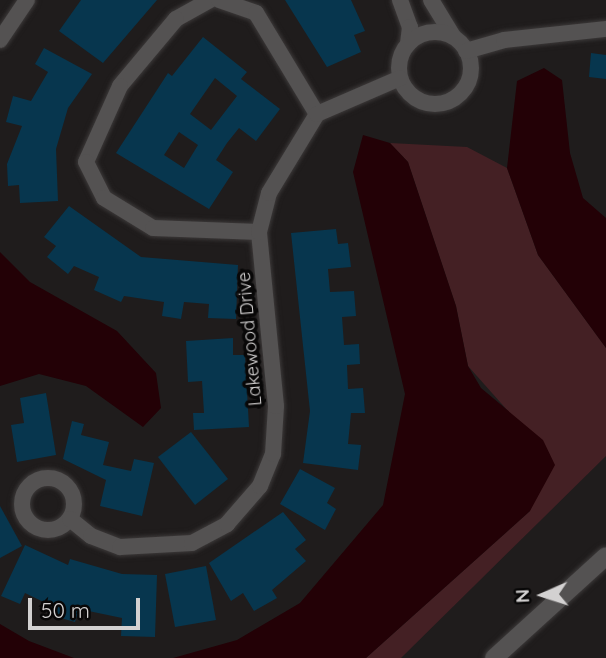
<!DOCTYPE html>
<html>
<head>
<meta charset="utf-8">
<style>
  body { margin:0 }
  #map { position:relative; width:606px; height:658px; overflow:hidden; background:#1f1c1c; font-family:Quicksand,sans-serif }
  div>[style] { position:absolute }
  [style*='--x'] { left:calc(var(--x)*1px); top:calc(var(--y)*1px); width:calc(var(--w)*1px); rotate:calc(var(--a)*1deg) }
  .green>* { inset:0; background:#442024 }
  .water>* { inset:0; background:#230106 }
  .building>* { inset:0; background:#07364e }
  .roads { filter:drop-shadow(0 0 2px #3c3939) drop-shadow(0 0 2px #3c3939) }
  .minor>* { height:16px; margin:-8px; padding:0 8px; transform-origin:8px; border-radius:8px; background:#545252 }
  .minor>.ring { margin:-8px; padding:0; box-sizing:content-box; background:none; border:16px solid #545252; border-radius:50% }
  .tertiary>* { height:18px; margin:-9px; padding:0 9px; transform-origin:9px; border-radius:9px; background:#545252 }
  span { translate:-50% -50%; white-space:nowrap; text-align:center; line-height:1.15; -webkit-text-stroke:7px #080707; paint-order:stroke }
  .street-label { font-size:18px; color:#d3d1d1 }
  .north { position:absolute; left:508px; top:560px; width:70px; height:70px; -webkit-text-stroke:5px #080707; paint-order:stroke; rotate:267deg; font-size:19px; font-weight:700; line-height:28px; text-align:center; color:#d3d1d1 }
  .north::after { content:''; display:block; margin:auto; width:24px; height:32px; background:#d3d1d1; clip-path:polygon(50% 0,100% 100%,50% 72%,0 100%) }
  .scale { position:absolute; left:28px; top:598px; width:112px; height:32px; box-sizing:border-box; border:4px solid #d3d1d1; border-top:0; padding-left:9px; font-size:21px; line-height:24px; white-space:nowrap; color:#d3d1d1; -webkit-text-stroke:5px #080707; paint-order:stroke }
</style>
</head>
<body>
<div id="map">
  <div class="green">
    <i style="clip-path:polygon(390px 143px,467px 147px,507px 168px,538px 255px,606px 348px,606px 456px,401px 658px,366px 658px,530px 511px,508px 411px,468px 366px,456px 306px,408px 162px)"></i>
  </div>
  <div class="water">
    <i style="clip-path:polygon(544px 68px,562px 80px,570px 153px,583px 198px,606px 218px,606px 348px,538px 255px,507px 168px,517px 81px)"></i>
    <i style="clip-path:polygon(363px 135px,390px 143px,408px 162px,456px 306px,468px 366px,481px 388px,543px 440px,555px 465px,530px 511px,366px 658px,173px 658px,237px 640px,300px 603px,383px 505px,405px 394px,353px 172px)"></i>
    <i style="clip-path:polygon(0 252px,30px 282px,117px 331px,156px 373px,161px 408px,143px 427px,86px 386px,39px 374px,0 386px)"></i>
    <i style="clip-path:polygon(0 624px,29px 641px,74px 658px,0 658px)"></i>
  </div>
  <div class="building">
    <i style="clip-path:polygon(81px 0,157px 0,103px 63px,59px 31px)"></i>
    <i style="clip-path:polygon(285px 0,351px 0,365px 31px,354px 35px,361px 52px,327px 67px)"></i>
    <i style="clip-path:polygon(evenodd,203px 37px,247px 72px,241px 79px,280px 109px,256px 141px,239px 128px,227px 143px,216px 160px,233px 172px,209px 209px,116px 153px,168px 73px,172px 76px,203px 37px,215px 78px,237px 96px,211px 130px,190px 114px,215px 78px,203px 37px,179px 132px,198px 145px,184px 168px,164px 155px,179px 132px)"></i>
    <i style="clip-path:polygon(44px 48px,92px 74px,68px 108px,56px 149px,58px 201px,20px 203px,19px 185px,8px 186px,7px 164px,22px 126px,6px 122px,13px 96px,31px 101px,48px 72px,35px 64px)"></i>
    <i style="clip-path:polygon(591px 53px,606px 55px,606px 79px,589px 77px)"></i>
    <i style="clip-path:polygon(69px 206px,141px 257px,238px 265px,236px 319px,208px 318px,209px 304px,184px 302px,181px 319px,162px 316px,164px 302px,124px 296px,121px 302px,94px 290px,99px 277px,74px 266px,68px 274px,47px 257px,56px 246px,44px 237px)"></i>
    <i style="clip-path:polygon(336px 229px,338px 244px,348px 243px,351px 267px,328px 269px,330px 292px,354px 291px,356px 316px,342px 317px,344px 345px,359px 344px,360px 364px,347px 365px,348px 389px,363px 388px,365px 413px,351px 413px,348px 444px,361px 445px,358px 470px,303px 463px,310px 411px,291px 233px)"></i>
    <i style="clip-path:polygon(233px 338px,233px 355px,245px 355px,249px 427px,194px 430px,193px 413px,204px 413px,202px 381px,188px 382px,186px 341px)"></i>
    <i style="clip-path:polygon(46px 393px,56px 455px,17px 462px,11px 425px,24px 423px,20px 398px)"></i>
    <i style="clip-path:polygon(72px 421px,84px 424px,81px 435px,109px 442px,103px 465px,131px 471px,134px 459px,154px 463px,142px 516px,100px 506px,106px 480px,63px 459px)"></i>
    <i style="clip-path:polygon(191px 432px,228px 479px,195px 505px,158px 457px)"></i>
    <i style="clip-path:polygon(300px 469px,335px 488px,327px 503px,336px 509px,325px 530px,280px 504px)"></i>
    <i style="clip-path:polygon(0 506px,22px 546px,0 558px)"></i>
    <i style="clip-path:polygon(283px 512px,306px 540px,295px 549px,306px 561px,272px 590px,277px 598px,254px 611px,243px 593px,231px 601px,209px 563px)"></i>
    <i style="clip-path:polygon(25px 545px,68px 565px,70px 559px,122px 574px,157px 575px,155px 637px,121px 636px,122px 618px,79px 609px,75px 622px,54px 616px,56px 608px,25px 593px,20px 604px,1px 596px)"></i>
    <i style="clip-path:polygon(206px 566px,216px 620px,175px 627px,165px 574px)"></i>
  </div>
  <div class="roads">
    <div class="minor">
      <i style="--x:210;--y:0;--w:39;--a:151"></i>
      <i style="--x:176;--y:19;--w:87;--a:129.9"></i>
      <i style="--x:120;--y:86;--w:83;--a:114.1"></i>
      <i style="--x:86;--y:162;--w:40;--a:63.4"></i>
      <i style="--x:104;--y:198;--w:57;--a:31.5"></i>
      <i style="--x:153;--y:228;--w:106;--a:2.2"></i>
      <i style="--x:219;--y:0;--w:39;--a:19"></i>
      <i style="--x:256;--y:13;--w:118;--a:58.9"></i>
      <i style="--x:400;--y:0;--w:29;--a:70"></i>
      <i style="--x:410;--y:27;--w:17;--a:97"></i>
      <i style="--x:431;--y:0;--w:42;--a:58.6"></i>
      <i class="ring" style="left:399px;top:32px;width:56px;height:56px"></i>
      <i style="--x:0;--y:40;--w:48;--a:-56"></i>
      <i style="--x:466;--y:51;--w:40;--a:-16"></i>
      <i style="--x:504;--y:40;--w:103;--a:-6.2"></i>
      <i class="ring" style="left:22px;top:478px;width:36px;height:36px"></i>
      <i style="--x:70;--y:519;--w:27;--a:39"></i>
      <i style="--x:91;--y:536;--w:31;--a:21"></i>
      <i style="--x:120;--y:547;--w:72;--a:-3.2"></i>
      <i style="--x:192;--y:543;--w:40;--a:-28"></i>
      <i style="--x:227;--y:524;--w:50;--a:-49"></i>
      <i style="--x:260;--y:486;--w:35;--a:-68"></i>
      <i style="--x:273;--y:454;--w:48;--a:-86.4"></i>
      <i style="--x:276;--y:406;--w:175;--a:-95.6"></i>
      <i style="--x:259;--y:232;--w:40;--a:-75.6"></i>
      <i style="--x:269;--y:193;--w:92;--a:-58.7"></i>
      <i style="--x:317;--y:114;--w:90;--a:-23.4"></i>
    </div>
    <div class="tertiary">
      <i style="--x:494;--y:658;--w:151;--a:-42.3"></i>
    </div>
  </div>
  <div class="street-label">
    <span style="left:250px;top:339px;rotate:-95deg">Lakewood Drive</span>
  </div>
  <div class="north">N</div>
  <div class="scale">50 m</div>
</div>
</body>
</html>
